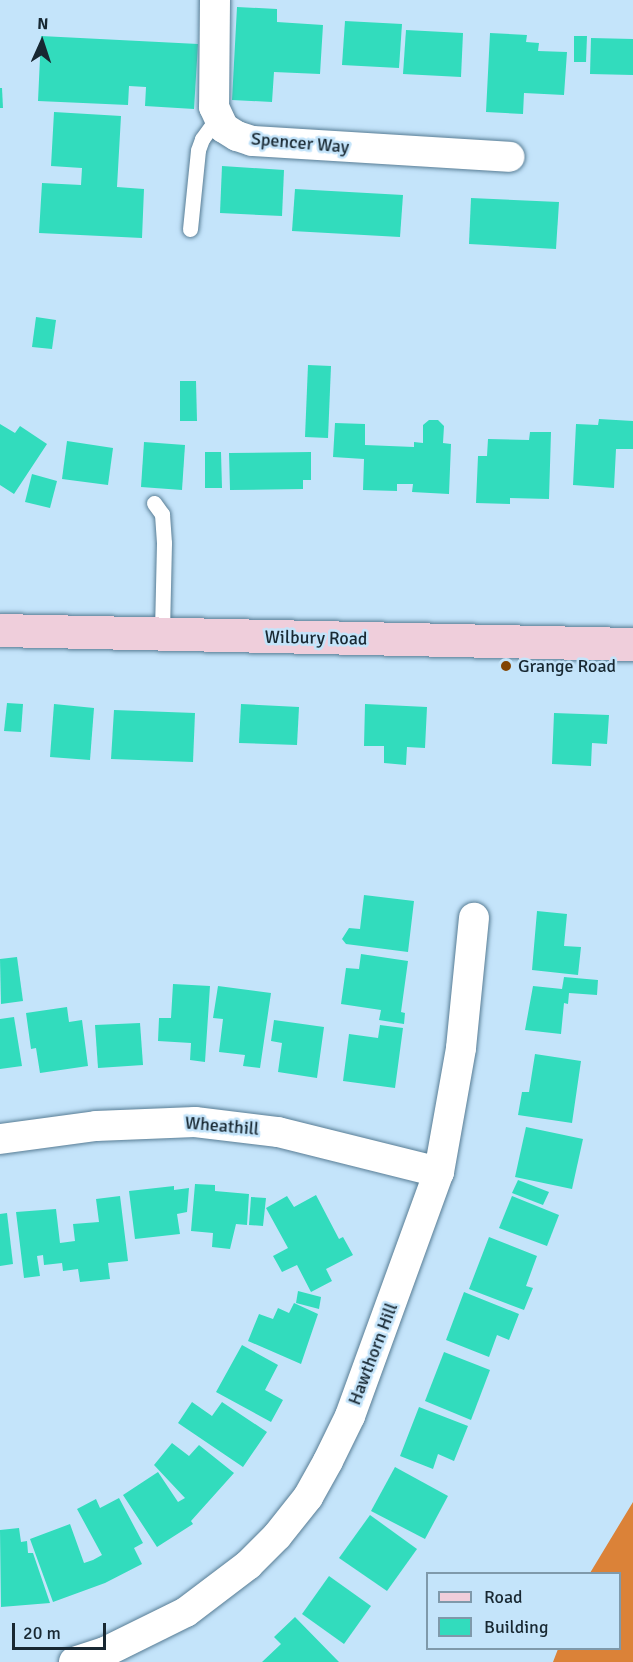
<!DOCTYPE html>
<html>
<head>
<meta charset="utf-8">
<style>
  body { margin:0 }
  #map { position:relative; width:633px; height:1662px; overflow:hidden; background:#c4e4fa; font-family:Signika,sans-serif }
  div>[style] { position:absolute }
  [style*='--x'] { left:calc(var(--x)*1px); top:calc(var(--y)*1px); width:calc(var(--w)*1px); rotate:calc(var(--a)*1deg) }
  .forest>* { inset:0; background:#db8238 }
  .building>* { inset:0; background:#32dcbd }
  .roads { filter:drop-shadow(0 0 2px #587d95) drop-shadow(0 0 2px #587d95) }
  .lane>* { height:15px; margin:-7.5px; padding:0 7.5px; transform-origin:7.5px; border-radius:7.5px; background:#fff }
  .street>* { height:30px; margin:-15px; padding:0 15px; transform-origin:15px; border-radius:15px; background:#fff }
  .secondary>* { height:33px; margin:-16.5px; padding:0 16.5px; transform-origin:16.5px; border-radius:16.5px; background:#efcedb }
  .dots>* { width:16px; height:16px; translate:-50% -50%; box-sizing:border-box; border:3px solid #c4e4fa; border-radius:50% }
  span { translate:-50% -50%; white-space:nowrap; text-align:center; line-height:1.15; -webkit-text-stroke:5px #c4e4fa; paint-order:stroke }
  .street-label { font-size:18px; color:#182832 }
  .poi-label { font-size:18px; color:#182832 }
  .left { translate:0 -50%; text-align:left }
  .legend { position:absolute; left:426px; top:1572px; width:195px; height:78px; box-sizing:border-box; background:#c4e4fa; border:2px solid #7f99aa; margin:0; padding:8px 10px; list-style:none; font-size:18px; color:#182832 }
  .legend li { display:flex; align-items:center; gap:12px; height:30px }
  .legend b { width:30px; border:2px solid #7f99aa }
  .north { position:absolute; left:12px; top:12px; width:60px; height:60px; -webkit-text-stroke:4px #c4e4fa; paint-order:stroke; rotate:3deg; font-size:16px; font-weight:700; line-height:24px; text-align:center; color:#182832 }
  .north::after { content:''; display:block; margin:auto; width:21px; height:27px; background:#182832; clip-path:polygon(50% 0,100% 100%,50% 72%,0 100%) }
  .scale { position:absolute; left:12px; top:1623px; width:94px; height:27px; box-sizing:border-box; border:3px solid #182832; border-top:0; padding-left:8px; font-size:18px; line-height:21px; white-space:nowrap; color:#182832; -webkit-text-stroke:4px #c4e4fa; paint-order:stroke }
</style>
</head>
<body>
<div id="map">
  <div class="forest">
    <i style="clip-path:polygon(633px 1502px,633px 1662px,553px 1662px,558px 1649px,620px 1648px,620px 1574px,590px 1573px)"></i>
  </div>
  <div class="building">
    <i style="clip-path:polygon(237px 7px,277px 9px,277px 22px,323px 25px,320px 74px,274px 72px,272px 102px,232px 100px)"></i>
    <i style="clip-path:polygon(345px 21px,402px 24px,399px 68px,342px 65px)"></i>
    <i style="clip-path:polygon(406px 30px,463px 33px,461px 77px,403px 74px)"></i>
    <i style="clip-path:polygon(490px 33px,527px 35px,526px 42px,539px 43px,538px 51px,567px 52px,564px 95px,524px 93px,523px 114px,486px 112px)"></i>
    <i style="clip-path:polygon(41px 36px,198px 44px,194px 109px,145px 106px,146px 87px,129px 86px,128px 105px,38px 101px)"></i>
    <i style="clip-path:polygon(574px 36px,587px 36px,586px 62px,574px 62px)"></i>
    <i style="clip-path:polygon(591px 38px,633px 39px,633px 75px,590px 74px)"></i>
    <i style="clip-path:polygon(0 88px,2px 88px,3px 108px,0 108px)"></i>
    <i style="clip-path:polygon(54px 112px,121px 116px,117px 187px,144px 189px,142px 238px,39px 233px,42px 183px,81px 185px,82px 168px,51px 166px)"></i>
    <i style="clip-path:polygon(222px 166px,284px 170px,282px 216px,220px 213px)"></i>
    <i style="clip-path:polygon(295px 189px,403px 195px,400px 237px,292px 231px)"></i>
    <i style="clip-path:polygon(471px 198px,559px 202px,556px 249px,469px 244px)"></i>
    <i style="clip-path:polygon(36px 317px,56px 320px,52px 349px,32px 347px)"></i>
    <i style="clip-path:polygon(308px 365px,331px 366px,328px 438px,305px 437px)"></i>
    <i style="clip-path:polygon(180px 381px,196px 381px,197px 421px,180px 421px)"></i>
    <i style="clip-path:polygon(599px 419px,633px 421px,633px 449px,616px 449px,614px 488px,573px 485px,576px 424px,598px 425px)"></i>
    <i style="clip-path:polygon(429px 420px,438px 420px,444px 426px,443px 443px,451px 444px,449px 494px,412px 492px,413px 484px,397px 484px,397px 491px,363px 490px,364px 459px,333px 457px,335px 423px,365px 424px,365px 445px,414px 447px,414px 442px,423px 443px,423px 425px)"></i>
    <i style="clip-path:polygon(0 424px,15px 433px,20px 426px,47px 444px,14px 494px,0 485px)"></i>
    <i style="clip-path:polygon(530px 432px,551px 432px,549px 499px,510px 498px,510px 504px,476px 503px,478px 456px,487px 456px,488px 439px,529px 440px)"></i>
    <i style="clip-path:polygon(67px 441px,113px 448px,108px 485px,62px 479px)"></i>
    <i style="clip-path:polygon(144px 442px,185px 445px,182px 490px,141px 487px)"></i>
    <i style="clip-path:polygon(205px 452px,221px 452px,222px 488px,205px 488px)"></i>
    <i style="clip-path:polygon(311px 452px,311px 480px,303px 480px,303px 489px,230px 490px,229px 453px)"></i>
    <i style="clip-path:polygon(32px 474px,57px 481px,50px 508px,25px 502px)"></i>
    <i style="clip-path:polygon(7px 703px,23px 704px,21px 732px,4px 731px)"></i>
    <i style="clip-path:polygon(54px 704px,94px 708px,90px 760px,50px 757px)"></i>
    <i style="clip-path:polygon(241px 704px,299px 707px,297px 745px,239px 743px)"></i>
    <i style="clip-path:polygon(365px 704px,427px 707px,425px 748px,407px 747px,406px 765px,384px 763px,384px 746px,364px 746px)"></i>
    <i style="clip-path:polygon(114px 710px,195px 713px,193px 762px,111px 759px)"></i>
    <i style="clip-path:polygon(554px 713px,609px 715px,607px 744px,592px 743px,591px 766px,552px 764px)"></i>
    <i style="clip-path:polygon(364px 895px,414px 901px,408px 952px,346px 944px,342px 939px,349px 928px,360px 929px)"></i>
    <i style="clip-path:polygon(537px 911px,567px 914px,564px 946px,581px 947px,578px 975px,532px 970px)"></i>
    <i style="clip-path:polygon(361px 954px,408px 961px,401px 1012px,405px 1013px,404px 1024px,379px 1020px,381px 1010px,341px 1004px,346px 968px,359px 969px)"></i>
    <i style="clip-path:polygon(17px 957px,23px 1001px,1px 1004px,0 959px)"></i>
    <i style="clip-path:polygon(564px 977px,598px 980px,597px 995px,569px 993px,568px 1004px,564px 1003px,561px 1034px,525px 1030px,533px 986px,562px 989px)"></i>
    <i style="clip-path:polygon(173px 984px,210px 986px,205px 1062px,190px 1060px,191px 1043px,158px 1041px,159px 1018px,171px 1018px)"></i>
    <i style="clip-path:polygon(218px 986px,271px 993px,260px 1068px,243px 1066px,245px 1055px,219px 1052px,223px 1019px,213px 1018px)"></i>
    <i style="clip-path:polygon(67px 1007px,69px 1022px,82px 1020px,88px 1066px,40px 1073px,36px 1048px,31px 1049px,26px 1013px)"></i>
    <i style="clip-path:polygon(14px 1017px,22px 1066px,0 1069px,0 1019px)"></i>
    <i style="clip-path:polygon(274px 1020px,324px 1027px,317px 1078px,278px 1072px,282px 1043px,271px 1041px)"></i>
    <i style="clip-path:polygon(140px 1023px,143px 1065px,98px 1068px,95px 1025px)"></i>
    <i style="clip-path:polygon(380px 1025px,403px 1028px,395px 1088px,343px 1081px,349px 1034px,378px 1038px)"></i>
    <i style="clip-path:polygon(535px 1054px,581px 1061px,572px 1123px,518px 1115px,522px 1092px,529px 1092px)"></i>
    <i style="clip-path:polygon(526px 1127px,583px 1139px,572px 1189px,515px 1177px)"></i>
    <i style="clip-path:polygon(518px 1180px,549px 1192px,543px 1205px,512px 1193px)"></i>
    <i style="clip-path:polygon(195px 1184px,215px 1185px,215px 1191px,249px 1194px,247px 1225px,236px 1224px,230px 1249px,212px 1247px,213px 1233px,191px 1231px)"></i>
    <i style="clip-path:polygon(174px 1186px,174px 1190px,189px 1188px,187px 1212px,177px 1214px,180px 1234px,135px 1239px,129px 1191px)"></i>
    <i style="clip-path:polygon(316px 1195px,339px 1239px,343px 1237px,353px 1255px,326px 1269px,332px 1281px,311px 1292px,297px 1265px,282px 1272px,273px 1256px,288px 1248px,266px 1208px,287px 1196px,294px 1207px)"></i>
    <i style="clip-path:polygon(120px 1196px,128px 1261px,108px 1263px,110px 1279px,80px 1282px,78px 1269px,63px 1271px,62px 1263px,44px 1265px,43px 1255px,37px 1256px,40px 1276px,24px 1278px,16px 1212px,56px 1209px,60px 1243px,75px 1241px,73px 1224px,99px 1222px,96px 1199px)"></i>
    <i style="clip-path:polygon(512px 1196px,559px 1215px,547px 1246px,499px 1228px)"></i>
    <i style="clip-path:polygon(251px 1197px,266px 1198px,263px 1226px,249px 1225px)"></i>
    <i style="clip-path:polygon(7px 1213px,13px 1264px,0 1266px,0 1214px)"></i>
    <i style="clip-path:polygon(489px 1237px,537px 1256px,526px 1286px,533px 1288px,524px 1310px,469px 1289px)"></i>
    <i style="clip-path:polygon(298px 1291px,321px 1297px,319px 1309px,296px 1303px)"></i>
    <i style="clip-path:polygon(464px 1292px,519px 1314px,509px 1340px,497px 1335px,489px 1357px,446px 1340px)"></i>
    <i style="clip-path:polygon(294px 1303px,318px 1314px,301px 1364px,248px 1341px,259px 1314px,273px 1319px,278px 1308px,289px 1313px)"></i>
    <i style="clip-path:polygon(242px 1345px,278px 1365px,265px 1390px,283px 1400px,271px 1422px,216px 1392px)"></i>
    <i style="clip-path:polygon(444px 1352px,490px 1370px,471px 1420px,425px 1401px)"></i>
    <i style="clip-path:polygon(192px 1402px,212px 1416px,222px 1402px,267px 1432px,243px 1467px,178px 1423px)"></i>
    <i style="clip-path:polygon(419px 1407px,468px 1426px,454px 1461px,438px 1454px,433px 1469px,400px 1456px)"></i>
    <i style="clip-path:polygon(172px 1443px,189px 1456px,199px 1445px,234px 1473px,191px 1521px,193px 1524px,157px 1547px,123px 1495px,158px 1472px,178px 1502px,185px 1498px,154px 1465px)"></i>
    <i style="clip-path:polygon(395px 1467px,448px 1496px,425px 1539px,371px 1511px)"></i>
    <i style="clip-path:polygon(119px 1498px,143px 1543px,134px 1548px,142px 1564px,105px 1583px,53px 1602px,30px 1539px,70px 1524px,84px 1563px,93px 1560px,102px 1555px,77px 1509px,96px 1499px,100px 1508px)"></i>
    <i style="clip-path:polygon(370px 1515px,417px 1549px,387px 1591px,339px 1558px)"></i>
    <i style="clip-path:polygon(19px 1528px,21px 1542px,27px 1541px,28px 1553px,33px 1553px,50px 1603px,1px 1607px,0 1530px)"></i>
    <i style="clip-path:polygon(329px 1576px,371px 1606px,344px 1644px,302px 1614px)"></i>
    <i style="clip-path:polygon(295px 1617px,339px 1662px,262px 1662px,281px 1644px,274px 1637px)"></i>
  </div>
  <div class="roads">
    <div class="lane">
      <i style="--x:190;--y:229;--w:79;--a:-84.2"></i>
      <i style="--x:198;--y:150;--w:12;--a:-70"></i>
      <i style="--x:202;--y:139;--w:26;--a:-54"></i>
      <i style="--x:154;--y:503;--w:14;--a:54"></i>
      <i style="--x:162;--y:514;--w:29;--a:86"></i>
      <i style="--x:164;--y:543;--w:91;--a:91.3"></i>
    </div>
    <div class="street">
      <i style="--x:215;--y:0;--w:107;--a:90.5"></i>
      <i style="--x:214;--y:107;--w:23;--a:65"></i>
      <i style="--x:224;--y:128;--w:15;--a:32"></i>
      <i style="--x:237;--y:136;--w:16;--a:18"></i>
      <i style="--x:252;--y:141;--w:258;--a:3.5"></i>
      <i style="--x:0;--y:1139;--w:97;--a:-7.7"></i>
      <i style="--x:96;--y:1126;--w:99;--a:-2.3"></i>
      <i style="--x:195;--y:1122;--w:84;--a:6.9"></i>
      <i style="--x:278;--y:1132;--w:166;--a:14"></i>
      <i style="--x:74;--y:1662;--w:33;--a:-18"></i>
      <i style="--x:105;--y:1652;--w:90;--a:-26.3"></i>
      <i style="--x:186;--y:1612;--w:78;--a:-37.2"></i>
      <i style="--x:248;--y:1565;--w:41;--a:-45"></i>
      <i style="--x:277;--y:1536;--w:50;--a:-51.5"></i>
      <i style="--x:308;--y:1497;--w:41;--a:-60.9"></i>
      <i style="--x:328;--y:1461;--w:50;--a:-63.9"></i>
      <i style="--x:350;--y:1416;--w:260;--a:-70"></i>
      <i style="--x:439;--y:1172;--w:126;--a:-79.9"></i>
      <i style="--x:461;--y:1048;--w:131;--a:-84.3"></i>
    </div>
    <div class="secondary">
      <i style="--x:0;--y:630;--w:633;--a:1.27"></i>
    </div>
  </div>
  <div class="dots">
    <i style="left:506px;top:666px;background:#824403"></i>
  </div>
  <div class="street-label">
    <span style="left:300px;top:143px;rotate:5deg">Spencer Way</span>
    <span style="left:316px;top:638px;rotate:1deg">Wilbury Road</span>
    <span style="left:222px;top:1126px;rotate:5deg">Wheathill</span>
    <span style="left:373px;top:1354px;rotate:-69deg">Hawthorn Hill</span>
  </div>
  <div class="poi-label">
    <span class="left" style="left:518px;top:666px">Grange Road</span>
  </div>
  <ul class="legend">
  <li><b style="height:8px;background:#efcedb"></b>Road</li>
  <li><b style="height:16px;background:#32dcbd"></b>Building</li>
  </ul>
  <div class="north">N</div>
  <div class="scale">20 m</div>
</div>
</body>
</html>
